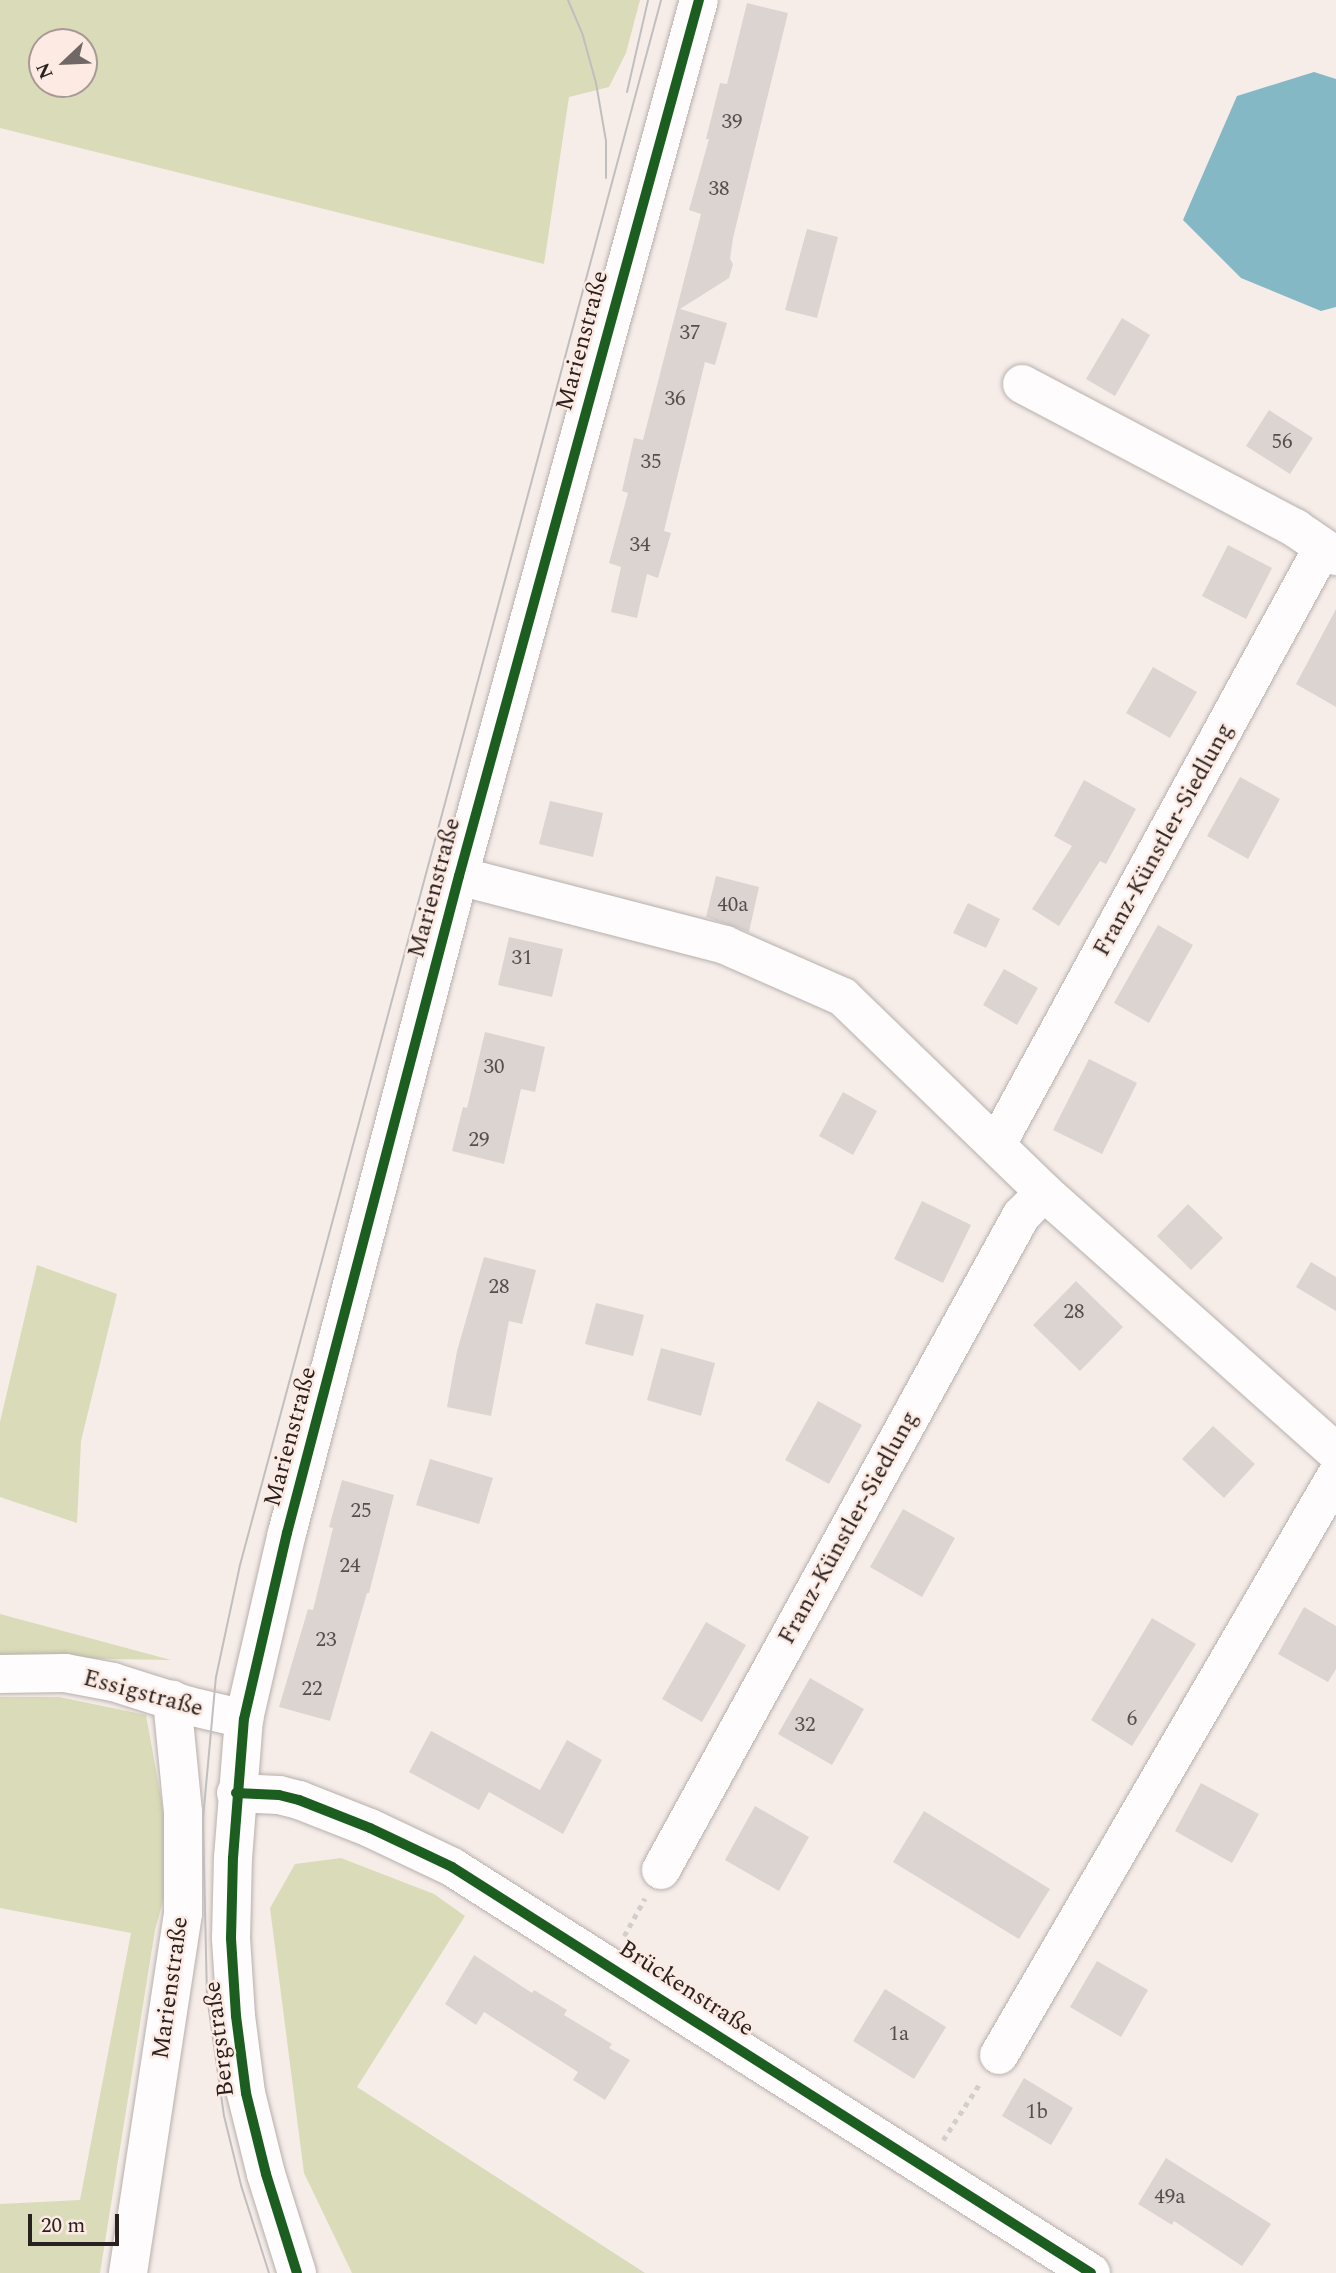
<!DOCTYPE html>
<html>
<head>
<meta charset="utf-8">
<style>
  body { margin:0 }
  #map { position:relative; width:1336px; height:2273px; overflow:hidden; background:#f6ede9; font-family:Spectral,serif }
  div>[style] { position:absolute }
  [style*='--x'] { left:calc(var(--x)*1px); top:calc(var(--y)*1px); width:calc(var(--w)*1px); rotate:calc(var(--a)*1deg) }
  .green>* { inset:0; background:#dadbb8 }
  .water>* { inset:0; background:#85b8c5 }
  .building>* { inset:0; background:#dcd4d1 }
  .path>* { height:4.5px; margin-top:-2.25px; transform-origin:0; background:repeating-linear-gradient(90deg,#d1cecd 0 5px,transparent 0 10px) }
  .roads { filter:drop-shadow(0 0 2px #b7b0ad) drop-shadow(0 0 2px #b7b0ad) }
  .minor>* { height:38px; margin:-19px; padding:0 19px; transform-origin:19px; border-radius:19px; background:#fefcfc }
  .tram>* { height:2px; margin:-1px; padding:0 1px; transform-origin:1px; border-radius:1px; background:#c0bebe }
  .cycleway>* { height:10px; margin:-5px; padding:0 5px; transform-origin:5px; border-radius:5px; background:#1b5e20 }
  span { translate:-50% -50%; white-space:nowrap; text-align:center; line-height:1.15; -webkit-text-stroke:5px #fceae3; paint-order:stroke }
  .number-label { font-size:21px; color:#554e4c }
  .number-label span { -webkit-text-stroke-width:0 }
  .street-label { font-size:24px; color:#28211f }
  .north { position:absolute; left:28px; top:28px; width:70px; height:70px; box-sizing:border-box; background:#fceae3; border:2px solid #a79a95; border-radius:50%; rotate:247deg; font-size:19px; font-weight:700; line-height:28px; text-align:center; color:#28211f }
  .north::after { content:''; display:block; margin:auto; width:24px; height:32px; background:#706866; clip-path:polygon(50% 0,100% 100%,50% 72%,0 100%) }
  .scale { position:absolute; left:28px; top:2214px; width:91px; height:32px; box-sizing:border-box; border:4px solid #28211f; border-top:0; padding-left:9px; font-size:21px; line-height:24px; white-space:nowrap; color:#28211f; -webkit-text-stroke:5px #fceae3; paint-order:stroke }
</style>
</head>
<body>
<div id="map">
  <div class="green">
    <i style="clip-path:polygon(evenodd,0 0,640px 0,626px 53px,609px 87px,569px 97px,544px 264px,0 128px,0 0,42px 42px,84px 42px,84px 84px,42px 84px,42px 42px)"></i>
    <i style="clip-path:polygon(37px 1265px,117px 1294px,81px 1441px,77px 1523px,0 1497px,0 1422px)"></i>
    <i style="clip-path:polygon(0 1614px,171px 1660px,0 1657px)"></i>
    <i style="clip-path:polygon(0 1697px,59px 1697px,146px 1715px,173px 1865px,155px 1930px,100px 2273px,0 2273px,0 2204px,80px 2200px,131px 1933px,0 1908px)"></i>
    <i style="clip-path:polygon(341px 1858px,434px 1894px,465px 1916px,357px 2087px,645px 2273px,352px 2273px,304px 2173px,270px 1908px,295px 1864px)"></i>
  </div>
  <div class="water">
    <i style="clip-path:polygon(1314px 72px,1336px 79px,1336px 307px,1321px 311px,1241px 278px,1183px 220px,1237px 96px)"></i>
  </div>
  <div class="building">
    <i style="clip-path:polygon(747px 3px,788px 13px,733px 238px,730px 259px,733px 264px,729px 278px,680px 309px,727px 323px,715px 365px,705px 362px,664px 531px,671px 533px,658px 578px,647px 574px,637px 618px,611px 612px,621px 567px,609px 563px,628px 493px,622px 491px,634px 438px,643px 440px,701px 214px,689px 210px,709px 139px,706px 139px,720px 83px,727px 84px)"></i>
    <i style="clip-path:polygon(807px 229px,838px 237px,817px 318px,785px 310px)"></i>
    <i style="clip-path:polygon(1122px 318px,1150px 335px,1115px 396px,1086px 379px)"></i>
    <i style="clip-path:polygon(1269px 410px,1313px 438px,1290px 474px,1246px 446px)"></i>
    <i style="clip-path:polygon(1228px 545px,1272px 568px,1246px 619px,1202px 596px)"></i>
    <i style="clip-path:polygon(1336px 609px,1336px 707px,1296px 684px)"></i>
    <i style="clip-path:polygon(1153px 667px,1197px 692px,1170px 738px,1126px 713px)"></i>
    <i style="clip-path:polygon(1240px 777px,1280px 799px,1248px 859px,1207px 836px)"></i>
    <i style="clip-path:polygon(1084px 780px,1136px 809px,1106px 864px,1100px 861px,1059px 926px,1032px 909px,1072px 846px,1054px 836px)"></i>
    <i style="clip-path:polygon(550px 801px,603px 813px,593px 857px,539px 844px)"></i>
    <i style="clip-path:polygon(716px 876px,759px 887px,749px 932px,706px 917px)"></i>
    <i style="clip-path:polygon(968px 903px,1000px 919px,986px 948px,953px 933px)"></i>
    <i style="clip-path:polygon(1158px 925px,1193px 945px,1149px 1023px,1114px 1003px)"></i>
    <i style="clip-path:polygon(509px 937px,563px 949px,552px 997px,498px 985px)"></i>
    <i style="clip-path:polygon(1004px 969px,1038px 988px,1017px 1025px,983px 1005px)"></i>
    <i style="clip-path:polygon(485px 1032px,545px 1047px,535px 1092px,521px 1089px,504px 1164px,452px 1151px,463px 1107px,467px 1108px)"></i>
    <i style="clip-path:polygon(1089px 1059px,1137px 1083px,1102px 1154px,1053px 1130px)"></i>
    <i style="clip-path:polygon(843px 1092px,877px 1111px,853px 1155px,819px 1136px)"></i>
    <i style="clip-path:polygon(922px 1201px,971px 1225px,943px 1283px,894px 1259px)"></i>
    <i style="clip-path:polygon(1188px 1204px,1223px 1238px,1191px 1270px,1157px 1236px)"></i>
    <i style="clip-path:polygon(484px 1257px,536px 1270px,522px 1324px,509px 1321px,491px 1416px,447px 1407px,457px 1351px)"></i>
    <i style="clip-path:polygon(1311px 1262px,1336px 1277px,1336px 1311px,1296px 1287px)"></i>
    <i style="clip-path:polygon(1076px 1281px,1123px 1327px,1080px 1371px,1033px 1325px)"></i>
    <i style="clip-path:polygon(596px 1303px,644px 1315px,633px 1356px,585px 1344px)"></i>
    <i style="clip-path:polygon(661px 1348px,715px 1363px,701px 1416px,647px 1400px)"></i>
    <i style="clip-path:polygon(818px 1401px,862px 1425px,829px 1484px,785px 1460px)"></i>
    <i style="clip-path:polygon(1213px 1426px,1255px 1464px,1224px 1498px,1182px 1459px)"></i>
    <i style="clip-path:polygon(430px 1459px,493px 1478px,479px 1524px,416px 1505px)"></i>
    <i style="clip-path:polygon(342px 1480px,394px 1495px,369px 1593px,367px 1593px,330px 1721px,279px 1707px,308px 1609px,313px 1610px,333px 1528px,329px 1527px)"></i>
    <i style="clip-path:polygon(903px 1509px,955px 1538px,922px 1597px,870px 1567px)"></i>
    <i style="clip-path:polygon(1304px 1607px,1336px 1626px,1336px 1669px,1328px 1682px,1278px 1654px)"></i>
    <i style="clip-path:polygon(1152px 1618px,1196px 1644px,1132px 1746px,1091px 1720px)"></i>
    <i style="clip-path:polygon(706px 1622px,746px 1645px,702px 1722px,662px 1699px)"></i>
    <i style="clip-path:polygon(810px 1678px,864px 1709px,832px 1765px,778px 1734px)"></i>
    <i style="clip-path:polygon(431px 1731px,540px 1790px,567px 1740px,602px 1760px,563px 1834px,489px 1792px,479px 1810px,409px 1772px)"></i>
    <i style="clip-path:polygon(1201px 1783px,1259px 1814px,1232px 1863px,1175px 1831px)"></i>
    <i style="clip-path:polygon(755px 1806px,809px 1837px,779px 1891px,725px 1860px)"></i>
    <i style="clip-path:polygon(924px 1811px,1050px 1889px,1019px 1939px,893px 1862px)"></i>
    <i style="clip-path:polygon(474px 1955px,532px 1993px,534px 1990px,567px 2010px,564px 2015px,612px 2044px,609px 2048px,630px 2060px,605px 2100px,573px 2080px,578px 2072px,484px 2012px,476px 2025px,445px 2004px)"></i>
    <i style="clip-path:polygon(1097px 1961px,1148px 1990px,1121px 2037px,1070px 2007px)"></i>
    <i style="clip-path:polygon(885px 1989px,946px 2027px,914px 2079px,853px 2041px)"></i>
    <i style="clip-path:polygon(1024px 2078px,1073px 2108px,1051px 2145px,1002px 2116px)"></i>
    <i style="clip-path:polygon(1166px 2158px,1271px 2224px,1242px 2266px,1174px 2221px,1172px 2225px,1138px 2204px)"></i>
  </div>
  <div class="path">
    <i style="--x:624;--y:1936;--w:43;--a:-61.1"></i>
    <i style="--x:943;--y:2140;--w:68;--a:-57"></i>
  </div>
  <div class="roads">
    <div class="minor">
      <i style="--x:1022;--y:384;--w:309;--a:27.8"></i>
      <i style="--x:1295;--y:528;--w:50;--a:34.3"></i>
      <i style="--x:459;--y:876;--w:275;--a:14.5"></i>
      <i style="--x:725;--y:945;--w:129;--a:23.8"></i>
      <i style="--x:843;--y:997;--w:280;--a:44.1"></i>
      <i style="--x:1044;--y:1192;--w:391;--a:41.7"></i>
      <i style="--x:997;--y:1144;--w:678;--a:-61.36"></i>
      <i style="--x:0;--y:1674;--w:65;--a:-0.9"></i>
      <i style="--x:65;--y:1673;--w:49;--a:10.6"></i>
      <i style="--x:113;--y:1682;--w:80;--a:17.5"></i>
      <i style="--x:189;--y:1706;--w:57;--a:13.3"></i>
      <i style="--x:236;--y:1793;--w:43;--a:2.7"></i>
      <i style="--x:279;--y:1795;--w:21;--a:14"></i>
      <i style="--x:299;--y:1800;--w:76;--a:21.5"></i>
      <i style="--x:370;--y:1828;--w:91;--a:25.4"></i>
      <i style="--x:452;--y:1867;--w:757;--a:32.43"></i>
      <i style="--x:661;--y:1870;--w:747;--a:-61.17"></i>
      <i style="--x:1021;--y:1216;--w:33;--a:-46"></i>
      <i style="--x:999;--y:2055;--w:670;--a:-59.8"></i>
      <i style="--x:128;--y:2273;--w:364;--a:-81.3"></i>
      <i style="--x:183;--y:1913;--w:101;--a:-90"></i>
      <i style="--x:183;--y:1812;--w:113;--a:-95.6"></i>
      <i style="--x:297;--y:2273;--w:104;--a:-107.4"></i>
      <i style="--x:266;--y:2174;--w:83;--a:-103.9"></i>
      <i style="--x:246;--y:2093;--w:78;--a:-97.4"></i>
      <i style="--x:236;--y:2016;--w:78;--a:-93.7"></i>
      <i style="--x:231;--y:1938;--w:80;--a:-88.6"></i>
      <i style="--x:233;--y:1858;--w:139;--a:-85.5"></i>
      <i style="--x:244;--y:1719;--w:191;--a:-77"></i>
      <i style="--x:287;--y:1533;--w:679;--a:-75.33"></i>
      <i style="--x:459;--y:876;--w:908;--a:-74.68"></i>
    </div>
  </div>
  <div class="tram">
    <i style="--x:568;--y:0;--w:39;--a:67"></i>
    <i style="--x:583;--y:36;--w:49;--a:74.5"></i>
    <i style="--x:596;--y:83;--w:59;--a:80.2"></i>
    <i style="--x:606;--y:141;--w:37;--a:90"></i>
    <i style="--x:627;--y:92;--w:94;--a:-77.1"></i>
    <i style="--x:269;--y:2273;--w:92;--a:-107.7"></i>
    <i style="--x:241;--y:2185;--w:71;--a:-103.8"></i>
    <i style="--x:224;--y:2116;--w:120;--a:-98.1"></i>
    <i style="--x:207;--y:1997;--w:178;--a:-91.3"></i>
    <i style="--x:203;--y:1819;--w:143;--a:-84.8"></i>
    <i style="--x:216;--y:1677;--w:115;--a:-77.9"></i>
    <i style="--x:240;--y:1565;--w:1621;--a:-74.94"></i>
  </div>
  <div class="cycleway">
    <i style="--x:236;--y:1793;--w:43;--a:2.7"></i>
    <i style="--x:279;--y:1795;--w:21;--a:14"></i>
    <i style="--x:299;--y:1800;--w:76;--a:21.5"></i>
    <i style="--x:370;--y:1828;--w:91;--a:25.4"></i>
    <i style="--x:452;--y:1867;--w:757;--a:32.43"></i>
    <i style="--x:297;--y:2273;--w:104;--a:-107.4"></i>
    <i style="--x:266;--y:2174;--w:83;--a:-103.9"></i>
    <i style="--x:246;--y:2093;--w:78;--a:-97.4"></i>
    <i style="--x:236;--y:2016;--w:78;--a:-93.7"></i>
    <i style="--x:231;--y:1938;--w:80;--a:-88.6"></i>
    <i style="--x:233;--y:1858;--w:139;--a:-85.5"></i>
    <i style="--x:244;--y:1719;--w:191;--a:-77"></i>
    <i style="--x:287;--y:1533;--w:679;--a:-75.33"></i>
    <i style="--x:459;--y:876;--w:908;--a:-74.68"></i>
  </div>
  <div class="number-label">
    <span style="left:732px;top:122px">39</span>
    <span style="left:719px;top:189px">38</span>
    <span style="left:690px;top:333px">37</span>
    <span style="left:675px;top:399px">36</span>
    <span style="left:1282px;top:442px">56</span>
    <span style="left:651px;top:462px">35</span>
    <span style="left:640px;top:545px">34</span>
    <span style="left:733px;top:905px">40a</span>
    <span style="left:522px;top:958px">31</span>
    <span style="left:494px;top:1067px">30</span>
    <span style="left:479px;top:1140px">29</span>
    <span style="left:499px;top:1287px">28</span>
    <span style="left:1074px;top:1312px">28</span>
    <span style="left:361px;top:1511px">25</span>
    <span style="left:350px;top:1566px">24</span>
    <span style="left:326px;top:1640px">23</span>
    <span style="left:312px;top:1689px">22</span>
    <span style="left:1132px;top:1719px">6</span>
    <span style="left:805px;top:1725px">32</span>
    <span style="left:899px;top:2034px">1a</span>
    <span style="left:1037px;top:2112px">1b</span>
    <span style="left:1170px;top:2197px">49a</span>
  </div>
  <div class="street-label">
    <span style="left:583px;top:341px;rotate:-75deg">Marienstraße</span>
    <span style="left:1164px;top:840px;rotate:-61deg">Franz-Künstler-Siedlung</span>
    <span style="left:435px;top:888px;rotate:-75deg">Marienstraße</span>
    <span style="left:291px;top:1437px;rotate:-75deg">Marienstraße</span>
    <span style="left:849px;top:1528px;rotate:-61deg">Franz-Künstler-Siedlung</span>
    <span style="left:143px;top:1694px;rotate:15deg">Essigstraße</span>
    <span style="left:171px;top:1988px;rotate:-82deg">Marienstraße</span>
    <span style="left:686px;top:1989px;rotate:33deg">Brückenstraße</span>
    <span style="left:220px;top:2039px;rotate:-97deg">Bergstraße</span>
  </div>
  <div class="north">N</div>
  <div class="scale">20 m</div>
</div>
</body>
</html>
